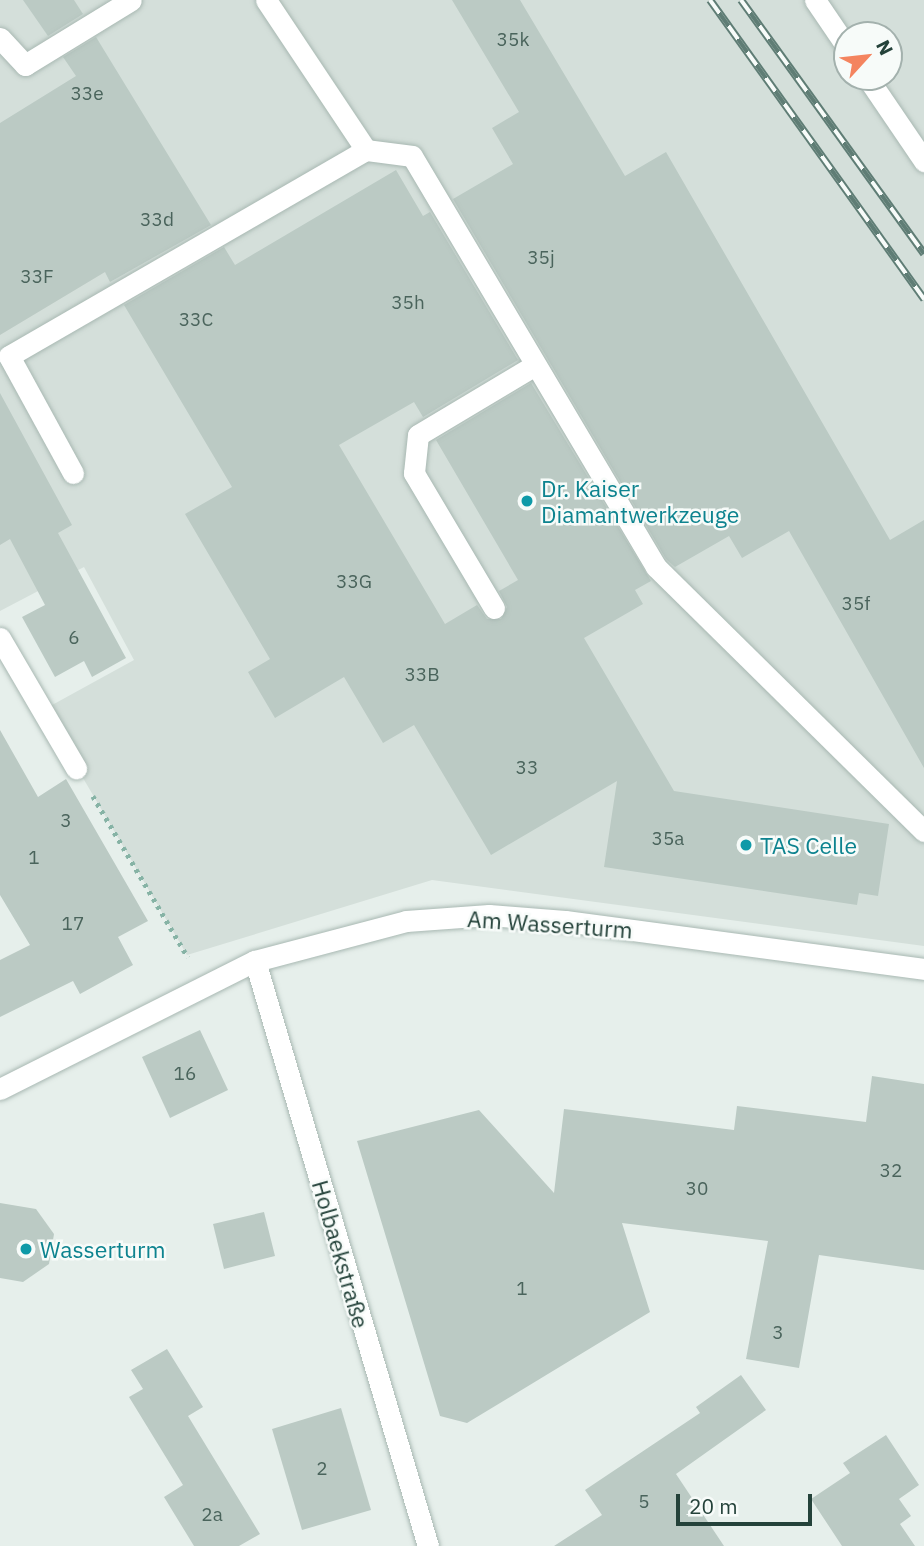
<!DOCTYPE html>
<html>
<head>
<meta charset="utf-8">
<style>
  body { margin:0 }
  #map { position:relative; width:924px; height:1546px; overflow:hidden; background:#e6efeb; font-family:"IBM Plex Sans",sans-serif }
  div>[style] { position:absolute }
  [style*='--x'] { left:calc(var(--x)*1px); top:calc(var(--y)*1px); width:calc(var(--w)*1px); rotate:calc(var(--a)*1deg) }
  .built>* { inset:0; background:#d4dfda }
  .building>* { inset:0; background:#bbcac4 }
  .path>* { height:4.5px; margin-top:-2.25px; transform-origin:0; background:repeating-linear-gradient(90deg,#86b3a5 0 3.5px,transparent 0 8.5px) }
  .roads { filter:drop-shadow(0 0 2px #a8b8b2) drop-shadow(0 0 2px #a8b8b2) }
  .lane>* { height:21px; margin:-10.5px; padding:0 10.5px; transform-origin:10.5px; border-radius:10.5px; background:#fff }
  .street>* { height:21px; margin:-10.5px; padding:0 10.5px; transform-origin:10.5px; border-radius:10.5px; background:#fff }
  .rail>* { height:8px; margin-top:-4px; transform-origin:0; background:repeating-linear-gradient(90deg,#f7fbf9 0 16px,#5f7d75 0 32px); box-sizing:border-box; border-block:2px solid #5f7d75 }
  .dots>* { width:19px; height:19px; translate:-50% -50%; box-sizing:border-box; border:4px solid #f7fbf9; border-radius:50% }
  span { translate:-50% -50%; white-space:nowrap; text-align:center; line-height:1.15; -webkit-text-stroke:5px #f7fbf9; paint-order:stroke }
  .number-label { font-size:19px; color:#4a645c }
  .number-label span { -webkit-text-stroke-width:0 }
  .culture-label { font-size:23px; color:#0d838f }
  .left { translate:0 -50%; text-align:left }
  .street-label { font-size:23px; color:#24423a }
  .north { position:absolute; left:833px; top:21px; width:70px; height:70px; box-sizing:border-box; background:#f7fbf9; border:2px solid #a3b1ad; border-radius:50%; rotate:63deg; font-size:19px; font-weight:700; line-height:28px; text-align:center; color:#24423a }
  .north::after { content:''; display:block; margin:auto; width:24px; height:32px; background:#f4845f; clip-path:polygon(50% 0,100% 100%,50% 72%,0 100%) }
  .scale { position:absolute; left:676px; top:1494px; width:136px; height:32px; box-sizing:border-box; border:4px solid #24423a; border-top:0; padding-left:9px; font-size:21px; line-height:24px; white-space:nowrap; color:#24423a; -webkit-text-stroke:5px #f7fbf9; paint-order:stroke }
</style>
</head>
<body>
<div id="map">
  <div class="built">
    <i style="clip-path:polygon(evenodd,0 0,924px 0,924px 946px,432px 880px,187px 955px,43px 710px,134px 660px,84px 567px,0 611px,0 0,847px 35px,889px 35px,889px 77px,847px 77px,847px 35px)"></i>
  </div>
  <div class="building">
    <i style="clip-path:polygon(23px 0,74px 0,83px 14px,48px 36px)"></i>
    <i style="clip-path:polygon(452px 0,520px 0,625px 176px,666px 152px,890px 540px,924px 520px,924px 768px,789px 531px,742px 558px,729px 536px,675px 567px,666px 559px,453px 199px,513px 164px,492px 128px,519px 112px)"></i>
    <i style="clip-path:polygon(96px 37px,211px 225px,110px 282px,105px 272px,0 335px,0 123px,76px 76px,63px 57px)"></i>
    <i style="clip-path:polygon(396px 170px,423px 216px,430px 212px,518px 360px,423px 417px,414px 402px,339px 445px,445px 624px,477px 605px,487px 619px,501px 619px,507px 607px,499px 591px,518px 580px,436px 440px,531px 383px,651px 581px,635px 590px,643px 604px,584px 638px,674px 791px,889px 824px,878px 896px,859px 893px,857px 905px,604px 867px,617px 781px,491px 855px,414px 725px,383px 743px,344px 677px,275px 718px,248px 672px,270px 659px,185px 514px,232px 487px,124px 305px,224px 247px,235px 265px)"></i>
    <i style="clip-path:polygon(0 393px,72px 525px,58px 533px,126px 658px,92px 677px,84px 661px,55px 677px,22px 617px,45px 605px,10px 539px,0 545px)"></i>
    <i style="clip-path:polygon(0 730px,38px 797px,66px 779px,148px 921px,118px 937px,133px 965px,80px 994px,73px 981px,0 1017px,0 960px,30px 945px,0 895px)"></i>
    <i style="clip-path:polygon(200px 1030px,228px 1090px,170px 1118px,142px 1057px)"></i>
    <i style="clip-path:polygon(872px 1076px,924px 1084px,924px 1270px,819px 1255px,799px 1368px,746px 1359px,768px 1241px,622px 1223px,650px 1312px,467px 1423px,440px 1416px,357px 1141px,479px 1110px,554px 1193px,564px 1109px,734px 1130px,737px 1106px,866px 1122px)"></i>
    <i style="clip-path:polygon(0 1203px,36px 1209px,54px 1234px,49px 1264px,23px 1282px,0 1278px)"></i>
    <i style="clip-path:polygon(264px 1212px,275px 1256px,224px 1269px,213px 1224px)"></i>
    <i style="clip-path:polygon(167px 1349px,203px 1407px,188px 1416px,260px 1534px,239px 1546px,194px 1546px,164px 1497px,183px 1485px,129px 1397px,143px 1389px,131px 1370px)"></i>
    <i style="clip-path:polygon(741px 1375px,766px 1410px,676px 1474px,724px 1546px,554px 1546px,602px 1515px,585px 1490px,700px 1413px,696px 1407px)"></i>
    <i style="clip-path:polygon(341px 1408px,371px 1510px,302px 1530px,272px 1429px)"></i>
    <i style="clip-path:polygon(886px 1435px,919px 1485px,899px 1499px,911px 1516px,900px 1524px,915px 1546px,842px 1546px,811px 1499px,850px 1473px,843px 1463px)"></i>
  </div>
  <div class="path">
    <i style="--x:93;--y:796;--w:187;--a:59.5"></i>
  </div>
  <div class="roads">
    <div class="lane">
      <i style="--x:815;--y:0;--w:57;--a:55.8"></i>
      <i style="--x:0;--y:38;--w:37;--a:47"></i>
      <i style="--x:25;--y:65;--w:124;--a:-31.5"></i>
      <i style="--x:867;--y:77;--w:102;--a:55.8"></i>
      <i style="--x:366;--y:150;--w:46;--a:7.4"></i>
      <i style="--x:412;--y:156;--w:478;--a:59.3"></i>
      <i style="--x:656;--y:567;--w:376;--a:44.6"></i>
      <i style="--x:73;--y:473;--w:133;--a:-118.7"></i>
      <i style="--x:9;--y:356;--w:412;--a:-30"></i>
      <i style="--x:366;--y:150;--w:180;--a:-123.7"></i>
      <i style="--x:494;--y:608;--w:157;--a:-120.7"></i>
      <i style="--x:414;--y:473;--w:38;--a:-84"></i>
      <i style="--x:418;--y:435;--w:136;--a:-30.9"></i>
    </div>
    <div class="street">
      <i style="--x:0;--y:638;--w:151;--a:59.7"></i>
      <i style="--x:255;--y:961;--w:610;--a:73.53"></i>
      <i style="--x:0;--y:1089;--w:285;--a:-26.7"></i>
      <i style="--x:255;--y:961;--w:156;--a:-14.8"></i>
      <i style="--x:406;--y:921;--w:83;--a:-4.1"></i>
      <i style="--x:489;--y:915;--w:76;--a:4.5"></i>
      <i style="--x:565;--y:921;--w:362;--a:7.6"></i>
    </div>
  </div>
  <div class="rail">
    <i style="--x:710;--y:0;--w:368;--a:54.4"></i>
    <i style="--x:741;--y:0;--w:313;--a:54.2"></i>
  </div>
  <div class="dots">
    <i style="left:527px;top:501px;background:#0f9aa8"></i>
    <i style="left:746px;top:845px;background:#0f9aa8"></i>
    <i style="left:26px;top:1249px;background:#0f9aa8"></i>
  </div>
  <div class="number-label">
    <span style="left:513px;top:40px">35k</span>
    <span style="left:87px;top:94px">33e</span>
    <span style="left:157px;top:220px">33d</span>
    <span style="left:541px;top:258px">35j</span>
    <span style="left:37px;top:277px">33F</span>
    <span style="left:408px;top:303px">35h</span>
    <span style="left:196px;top:320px">33C</span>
    <span style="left:354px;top:582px">33G</span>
    <span style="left:856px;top:604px">35f</span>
    <span style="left:74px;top:638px">6</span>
    <span style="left:422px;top:675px">33B</span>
    <span style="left:527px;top:768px">33</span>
    <span style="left:66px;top:821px">3</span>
    <span style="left:668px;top:839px">35a</span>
    <span style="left:34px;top:858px">1</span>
    <span style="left:73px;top:924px">17</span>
    <span style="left:185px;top:1074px">16</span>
    <span style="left:891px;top:1171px">32</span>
    <span style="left:697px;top:1189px">30</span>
    <span style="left:522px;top:1289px">1</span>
    <span style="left:778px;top:1333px">3</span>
    <span style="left:322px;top:1469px">2</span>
    <span style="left:644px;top:1502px">5</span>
    <span style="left:212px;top:1515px">2a</span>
  </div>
  <div class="culture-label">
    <span class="left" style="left:541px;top:501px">Dr. Kaiser<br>Diamantwerkzeuge</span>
    <span class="left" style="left:760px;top:845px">TAS Celle</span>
    <span class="left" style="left:40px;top:1249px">Wasserturm</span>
  </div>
  <div class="street-label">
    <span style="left:550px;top:924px;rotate:4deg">Am Wasserturm</span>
    <span style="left:341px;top:1254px;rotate:74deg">Holbaekstraße</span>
  </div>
  <div class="north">N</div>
  <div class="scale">20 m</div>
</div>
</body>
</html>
